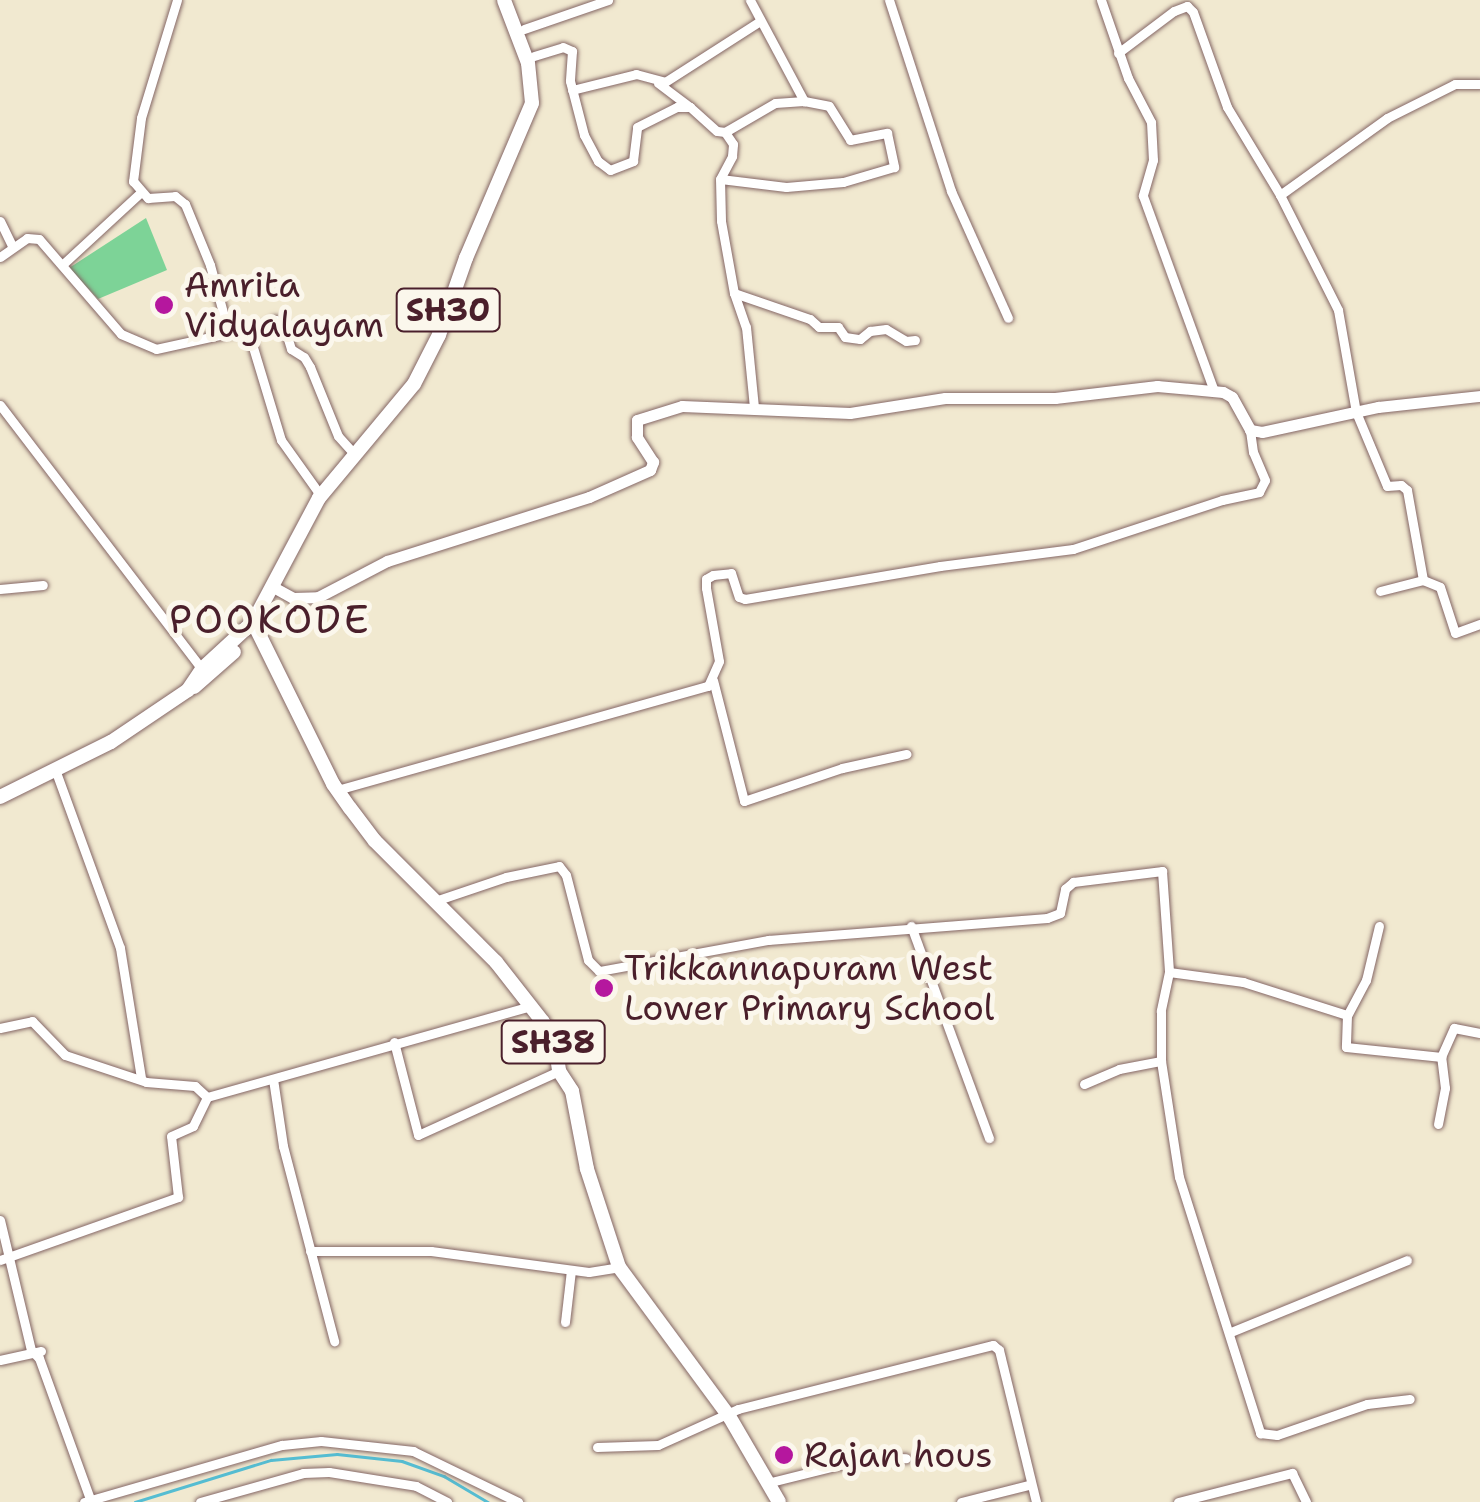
<!DOCTYPE html>
<html>
<head>
<meta charset="utf-8">
<style>
  body { margin:0 }
  #map { position:relative; width:1480px; height:1502px; overflow:hidden; background:#f1e9d0; font-family:"Shantell Sans",sans-serif }
  div>[style] { position:absolute }
  [style*='--x'] { left:calc(var(--x)*1px); top:calc(var(--y)*1px); width:calc(var(--w)*1px); rotate:calc(var(--a)*1deg) }
  .green>* { inset:0; background:#7dd397 }
  .stream>* { height:2.5px; margin:-1.25px; padding:0 1.25px; transform-origin:1.25px; border-radius:1.25px; background:#55bdd2 }
  .roads { filter:drop-shadow(0 0 2px #846665) drop-shadow(0 0 2px #846665) }
  .minor>* { height:9px; margin:-4.5px; padding:0 4.5px; transform-origin:4.5px; border-radius:4.5px; background:#fff }
  .tertiary>* { height:11px; margin:-5.5px; padding:0 5.5px; transform-origin:5.5px; border-radius:5.5px; background:#fff }
  .primary>* { height:14px; margin:-7px; padding:0 7px; transform-origin:7px; border-radius:7px; background:#fff }
  .dots>* { width:28px; height:28px; translate:-50% -50%; box-sizing:border-box; border:5px solid #fbf7ec; border-radius:50% }
  span { translate:-50% -50%; white-space:nowrap; text-align:center; line-height:1.15; -webkit-text-stroke:10px #fbf7ec; paint-order:stroke }
  .shield-label span { padding:2px 8px; background:#fbf7ec; border:2px solid; border-radius:8px; -webkit-text-stroke-width:0 }
  .shield-label { font-size:32px; color:#4a1f2b; font-weight:700 }
  .poi-label { font-size:35px; color:#4a1f2b }
  .left { translate:0 -50%; text-align:left }
  .quarter-label { font-size:40px; color:#4a1f2b; letter-spacing:2.5px }
</style>
</head>
<body>
<div id="map">
  <div class="green">
    <i style="clip-path:polygon(146px 218px,167px 270px,98px 299px,69px 268px)"></i>
  </div>
  <div class="stream">
    <i style="--x:135;--y:1502;--w:142;--a:-17.2"></i>
    <i style="--x:271;--y:1460;--w:66;--a:-5.2"></i>
    <i style="--x:337;--y:1454;--w:65;--a:6.1"></i>
    <i style="--x:402;--y:1461;--w:45;--a:19.7"></i>
    <i style="--x:444;--y:1476;--w:51;--a:30.6"></i>
  </div>
  <div class="roads">
    <div class="minor">
      <i style="--x:177;--y:0;--w:123;--a:107"></i>
      <i style="--x:141;--y:118;--w:64;--a:97.2"></i>
      <i style="--x:133;--y:181;--w:23;--a:49"></i>
      <i style="--x:148;--y:198;--w:27;--a:-4"></i>
      <i style="--x:175;--y:196;--w:13;--a:39"></i>
      <i style="--x:185;--y:204;--w:66;--a:67.7"></i>
      <i style="--x:210;--y:265;--w:68;--a:74.7"></i>
      <i style="--x:228;--y:331;--w:21;--a:8"></i>
      <i style="--x:249;--y:334;--w:111;--a:73.2"></i>
      <i style="--x:281;--y:440;--w:69;--a:54.5"></i>
      <i style="--x:750;--y:0;--w:115;--a:61.9"></i>
      <i style="--x:889;--y:0;--w:201;--a:72"></i>
      <i style="--x:951;--y:191;--w:139;--a:65.8"></i>
      <i style="--x:1101;--y:0;--w:83;--a:70.9"></i>
      <i style="--x:1128;--y:78;--w:50;--a:62.4"></i>
      <i style="--x:1151;--y:122;--w:38;--a:87"></i>
      <i style="--x:1153;--y:160;--w:37;--a:106"></i>
      <i style="--x:1143;--y:196;--w:208;--a:70"></i>
      <i style="--x:524;--y:29;--w:89;--a:-19"></i>
      <i style="--x:1118;--y:53;--w:70;--a:-36.9"></i>
      <i style="--x:1174;--y:11;--w:14;--a:-21"></i>
      <i style="--x:1187;--y:6;--w:8;--a:45"></i>
      <i style="--x:1193;--y:12;--w:101;--a:70.3"></i>
      <i style="--x:1227;--y:107;--w:103;--a:58.9"></i>
      <i style="--x:1280;--y:195;--w:129;--a:63.2"></i>
      <i style="--x:1338;--y:310;--w:104;--a:80"></i>
      <i style="--x:1356;--y:412;--w:80;--a:67.3"></i>
      <i style="--x:1387;--y:486;--w:14;--a:-4"></i>
      <i style="--x:1401;--y:485;--w:8;--a:40"></i>
      <i style="--x:1407;--y:490;--w:91;--a:79.9"></i>
      <i style="--x:534;--y:56;--w:30;--a:-17"></i>
      <i style="--x:563;--y:47;--w:10;--a:24"></i>
      <i style="--x:572;--y:51;--w:30;--a:94"></i>
      <i style="--x:570;--y:81;--w:56;--a:75.5"></i>
      <i style="--x:584;--y:135;--w:30;--a:62"></i>
      <i style="--x:598;--y:161;--w:15;--a:37"></i>
      <i style="--x:610;--y:170;--w:25;--a:-21"></i>
      <i style="--x:633;--y:161;--w:34;--a:-83"></i>
      <i style="--x:637;--y:127;--w:45;--a:-26.6"></i>
      <i style="--x:677;--y:107;--w:13;--a:0"></i>
      <i style="--x:690;--y:107;--w:36;--a:42"></i>
      <i style="--x:717;--y:131;--w:8;--a:7"></i>
      <i style="--x:725;--y:132;--w:58;--a:-30.1"></i>
      <i style="--x:775;--y:103;--w:29;--a:-4"></i>
      <i style="--x:804;--y:101;--w:25;--a:11"></i>
      <i style="--x:829;--y:106;--w:40;--a:58"></i>
      <i style="--x:850;--y:140;--w:38;--a:-11"></i>
      <i style="--x:887;--y:133;--w:35;--a:78"></i>
      <i style="--x:894;--y:167;--w:53;--a:163.6"></i>
      <i style="--x:843;--y:182;--w:57;--a:175"></i>
      <i style="--x:786;--y:187;--w:66;--a:-173.1"></i>
      <i style="--x:720;--y:179;--w:42;--a:88.6"></i>
      <i style="--x:721;--y:221;--w:73;--a:79.8"></i>
      <i style="--x:734;--y:293;--w:80;--a:18.9"></i>
      <i style="--x:810;--y:319;--w:12;--a:42"></i>
      <i style="--x:819;--y:327;--w:19;--a:0"></i>
      <i style="--x:838;--y:327;--w:12;--a:55"></i>
      <i style="--x:845;--y:337;--w:15;--a:8"></i>
      <i style="--x:860;--y:339;--w:13;--a:-39"></i>
      <i style="--x:870;--y:331;--w:16;--a:-7"></i>
      <i style="--x:886;--y:329;--w:23;--a:31"></i>
      <i style="--x:906;--y:341;--w:9;--a:-6"></i>
      <i style="--x:658;--y:83;--w:40;--a:37"></i>
      <i style="--x:572;--y:90;--w:66;--a:-14"></i>
      <i style="--x:636;--y:74;--w:30;--a:15"></i>
      <i style="--x:665;--y:82;--w:113;--a:-32.7"></i>
      <i style="--x:720;--y:179;--w:26;--a:-62"></i>
      <i style="--x:732;--y:156;--w:12;--a:-85"></i>
      <i style="--x:733;--y:144;--w:14;--a:-124"></i>
      <i style="--x:1280;--y:195;--w:132;--a:-35.7"></i>
      <i style="--x:1387;--y:118;--w:76;--a:-26.6"></i>
      <i style="--x:1455;--y:84;--w:25;--a:0"></i>
      <i style="--x:0;--y:221;--w:28;--a:64"></i>
      <i style="--x:0;--y:257;--w:33;--a:-35"></i>
      <i style="--x:27;--y:238;--w:12;--a:5"></i>
      <i style="--x:39;--y:239;--w:125;--a:49.2"></i>
      <i style="--x:121;--y:334;--w:38;--a:23"></i>
      <i style="--x:156;--y:349;--w:75;--a:-12.4"></i>
      <i style="--x:62;--y:265;--w:108;--a:-42.7"></i>
      <i style="--x:734;--y:293;--w:36;--a:71"></i>
      <i style="--x:746;--y:327;--w:80;--a:84.3"></i>
      <i style="--x:249;--y:334;--w:30;--a:-28"></i>
      <i style="--x:275;--y:320;--w:11;--a:34"></i>
      <i style="--x:284;--y:326;--w:24;--a:73"></i>
      <i style="--x:291;--y:349;--w:15;--a:32"></i>
      <i style="--x:304;--y:357;--w:12;--a:59"></i>
      <i style="--x:310;--y:367;--w:74;--a:67.9"></i>
      <i style="--x:338;--y:436;--w:25;--a:48"></i>
      <i style="--x:0;--y:405;--w:332;--a:52.6"></i>
      <i style="--x:0;--y:589;--w:43;--a:-5.3"></i>
      <i style="--x:1380;--y:591;--w:44;--a:-14.3"></i>
      <i style="--x:1423;--y:580;--w:18;--a:22"></i>
      <i style="--x:1440;--y:587;--w:48;--a:71.9"></i>
      <i style="--x:1455;--y:633;--w:27;--a:-20"></i>
      <i style="--x:713;--y:680;--w:125;--a:75.6"></i>
      <i style="--x:744;--y:801;--w:103;--a:-18.6"></i>
      <i style="--x:842;--y:768;--w:66;--a:-12.3"></i>
      <i style="--x:56;--y:772;--w:187;--a:70"></i>
      <i style="--x:120;--y:948;--w:132;--a:80.8"></i>
      <i style="--x:337;--y:790;--w:385;--a:-15.7"></i>
      <i style="--x:708;--y:686;--w:27;--a:-66"></i>
      <i style="--x:719;--y:661;--w:74;--a:-100.1"></i>
      <i style="--x:706;--y:588;--w:9;--a:-90"></i>
      <i style="--x:706;--y:579;--w:8;--a:-30"></i>
      <i style="--x:713;--y:575;--w:18;--a:-6"></i>
      <i style="--x:731;--y:573;--w:25;--a:72"></i>
      <i style="--x:739;--y:597;--w:6;--a:18"></i>
      <i style="--x:745;--y:599;--w:198;--a:-9.6"></i>
      <i style="--x:940;--y:566;--w:134;--a:-7.3"></i>
      <i style="--x:1073;--y:549;--w:157;--a:-18.2"></i>
      <i style="--x:1222;--y:500;--w:38;--a:-12"></i>
      <i style="--x:1259;--y:492;--w:13;--a:-63"></i>
      <i style="--x:1265;--y:480;--w:30;--a:-113"></i>
      <i style="--x:1253;--y:452;--w:22;--a:-98"></i>
      <i style="--x:435;--y:901;--w:75;--a:-18.7"></i>
      <i style="--x:506;--y:877;--w:54;--a:-11.7"></i>
      <i style="--x:559;--y:866;--w:11;--a:52"></i>
      <i style="--x:566;--y:875;--w:88;--a:75.5"></i>
      <i style="--x:588;--y:960;--w:16;--a:45"></i>
      <i style="--x:599;--y:971;--w:172;--a:-10.4"></i>
      <i style="--x:768;--y:940;--w:280;--a:-4.5"></i>
      <i style="--x:1047;--y:918;--w:14;--a:-21"></i>
      <i style="--x:1060;--y:913;--w:25;--a:-78"></i>
      <i style="--x:1065;--y:889;--w:11;--a:-41"></i>
      <i style="--x:1073;--y:882;--w:90;--a:-7"></i>
      <i style="--x:1162;--y:871;--w:101;--a:86"></i>
      <i style="--x:1169;--y:972;--w:40;--a:102"></i>
      <i style="--x:1161;--y:1011;--w:50;--a:90"></i>
      <i style="--x:1161;--y:1061;--w:117;--a:81.2"></i>
      <i style="--x:1179;--y:1177;--w:269;--a:72.4"></i>
      <i style="--x:1260;--y:1433;--w:17;--a:7"></i>
      <i style="--x:1277;--y:1435;--w:95;--a:-19"></i>
      <i style="--x:1367;--y:1404;--w:43;--a:-6.6"></i>
      <i style="--x:911;--y:926;--w:226;--a:69.8"></i>
      <i style="--x:1379;--y:926;--w:56;--a:103.5"></i>
      <i style="--x:1366;--y:980;--w:40;--a:118"></i>
      <i style="--x:1347;--y:1015;--w:32;--a:92"></i>
      <i style="--x:1346;--y:1047;--w:96;--a:6"></i>
      <i style="--x:1169;--y:972;--w:75;--a:7.7"></i>
      <i style="--x:1243;--y:982;--w:109;--a:17.6"></i>
      <i style="--x:0;--y:1028;--w:33;--a:-12"></i>
      <i style="--x:32;--y:1021;--w:47;--a:45.9"></i>
      <i style="--x:65;--y:1055;--w:85;--a:18.4"></i>
      <i style="--x:146;--y:1082;--w:49;--a:4.7"></i>
      <i style="--x:195;--y:1086;--w:16;--a:43"></i>
      <i style="--x:394;--y:1042;--w:96;--a:75.5"></i>
      <i style="--x:418;--y:1135;--w:155;--a:-24.4"></i>
      <i style="--x:273;--y:1079;--w:68;--a:81.5"></i>
      <i style="--x:283;--y:1146;--w:202;--a:75.3"></i>
      <i style="--x:1084;--y:1084;--w:38;--a:-23"></i>
      <i style="--x:1119;--y:1069;--w:43;--a:-10.8"></i>
      <i style="--x:1438;--y:1124;--w:37;--a:-79"></i>
      <i style="--x:1445;--y:1088;--w:31;--a:-97"></i>
      <i style="--x:1441;--y:1057;--w:32;--a:-66"></i>
      <i style="--x:1454;--y:1028;--w:26;--a:11"></i>
      <i style="--x:0;--y:1220;--w:134;--a:76.6"></i>
      <i style="--x:31;--y:1350;--w:11;--a:45"></i>
      <i style="--x:39;--y:1358;--w:153;--a:70.1"></i>
      <i style="--x:310;--y:1251;--w:121;--a:0"></i>
      <i style="--x:431;--y:1251;--w:159;--a:7.6"></i>
      <i style="--x:589;--y:1272;--w:30;--a:-9"></i>
      <i style="--x:0;--y:1260;--w:189;--a:-19.5"></i>
      <i style="--x:178;--y:1197;--w:61;--a:-96.5"></i>
      <i style="--x:171;--y:1136;--w:24;--a:-24"></i>
      <i style="--x:193;--y:1126;--w:32;--a:-64"></i>
      <i style="--x:207;--y:1097;--w:337;--a:-15.7"></i>
      <i style="--x:565;--y:1322;--w:52;--a:-83.4"></i>
      <i style="--x:1231;--y:1332;--w:190;--a:-22.2"></i>
      <i style="--x:0;--y:1360;--w:42;--a:-12.4"></i>
      <i style="--x:597;--y:1447;--w:61;--a:-1.9"></i>
      <i style="--x:658;--y:1445;--w:88;--a:-24.2"></i>
      <i style="--x:738;--y:1409;--w:263;--a:-14.1"></i>
      <i style="--x:993;--y:1345;--w:8;--a:40"></i>
      <i style="--x:999;--y:1350;--w:156;--a:76.3"></i>
      <i style="--x:767;--y:1483;--w:107;--a:-14"></i>
      <i style="--x:871;--y:1457;--w:35;--a:2"></i>
      <i style="--x:84;--y:1502;--w:206;--a:-16.1"></i>
      <i style="--x:282;--y:1445;--w:39;--a:-6"></i>
      <i style="--x:321;--y:1441;--w:93;--a:6.2"></i>
      <i style="--x:413;--y:1451;--w:117;--a:25.9"></i>
      <i style="--x:200;--y:1502;--w:107;--a:-15.7"></i>
      <i style="--x:303;--y:1473;--w:26;--a:-2"></i>
      <i style="--x:329;--y:1472;--w:88;--a:9.1"></i>
      <i style="--x:416;--y:1486;--w:35;--a:27"></i>
      <i style="--x:961;--y:1502;--w:69;--a:-14.2"></i>
      <i style="--x:1178;--y:1502;--w:118;--a:-14.3"></i>
      <i style="--x:1292;--y:1473;--w:32;--a:64"></i>
    </div>
    <div class="tertiary">
      <i style="--x:275;--y:588;--w:21;--a:29"></i>
      <i style="--x:293;--y:598;--w:25;--a:-2"></i>
      <i style="--x:318;--y:597;--w:78;--a:-27.6"></i>
      <i style="--x:387;--y:561;--w:212;--a:-17.6"></i>
      <i style="--x:589;--y:497;--w:67;--a:-23.9"></i>
      <i style="--x:650;--y:470;--w:9;--a:-69"></i>
      <i style="--x:653;--y:462;--w:30;--a:-123"></i>
      <i style="--x:637;--y:437;--w:17;--a:-90"></i>
      <i style="--x:637;--y:420;--w:47;--a:-17.3"></i>
      <i style="--x:682;--y:406;--w:168;--a:2.4"></i>
      <i style="--x:850;--y:413;--w:96;--a:-9"></i>
      <i style="--x:945;--y:398;--w:110;--a:0"></i>
      <i style="--x:1055;--y:398;--w:103;--a:-6.7"></i>
      <i style="--x:1157;--y:386;--w:66;--a:5.2"></i>
      <i style="--x:1223;--y:392;--w:10;--a:29"></i>
      <i style="--x:1232;--y:397;--w:38;--a:61"></i>
      <i style="--x:1250;--y:430;--w:12;--a:9"></i>
      <i style="--x:1262;--y:432;--w:119;--a:-12.2"></i>
      <i style="--x:1378;--y:407;--w:103;--a:-6.2"></i>
    </div>
    <div class="primary">
      <i style="--x:253;--y:622;--w:181;--a:63.7"></i>
      <i style="--x:333;--y:784;--w:29;--a:55"></i>
      <i style="--x:350;--y:808;--w:41;--a:52.9"></i>
      <i style="--x:375;--y:841;--w:171;--a:45"></i>
      <i style="--x:496;--y:962;--w:76;--a:51.9"></i>
      <i style="--x:543;--y:1022;--w:30;--a:64"></i>
      <i style="--x:556;--y:1049;--w:22;--a:82"></i>
      <i style="--x:559;--y:1071;--w:24;--a:57"></i>
      <i style="--x:572;--y:1091;--w:79;--a:79.1"></i>
      <i style="--x:587;--y:1169;--w:103;--a:71.9"></i>
      <i style="--x:619;--y:1267;--w:185;--a:53.6"></i>
      <i style="--x:729;--y:1416;--w:99;--a:59.8"></i>
      <i style="--x:194;--y:687;--w:53;--a:-41.2"></i>
      <i style="--x:0;--y:797;--w:124;--a:-26.4"></i>
      <i style="--x:111;--y:742;--w:93;--a:-34"></i>
      <i style="--x:188;--y:690;--w:25;--a:-56"></i>
      <i style="--x:202;--y:669;--w:69;--a:-42.7"></i>
      <i style="--x:253;--y:622;--w:140;--a:-62"></i>
      <i style="--x:319;--y:498;--w:148;--a:-50.2"></i>
      <i style="--x:414;--y:384;--w:55;--a:-63"></i>
      <i style="--x:439;--y:335;--w:82;--a:-70.7"></i>
      <i style="--x:466;--y:258;--w:168;--a:-66.9"></i>
      <i style="--x:532;--y:103;--w:40;--a:-95.7"></i>
      <i style="--x:528;--y:63;--w:67;--a:-110.9"></i>
    </div>
  </div>
  <div class="dots">
    <i style="left:164px;top:305px;background:#b5179e"></i>
    <i style="left:604px;top:988px;background:#b5179e"></i>
    <i style="left:784px;top:1455px;background:#b5179e"></i>
  </div>
  <div class="shield-label">
    <span style="left:448px;top:310px">SH30</span>
    <span style="left:553px;top:1042px">SH38</span>
  </div>
  <div class="poi-label">
    <span class="left" style="left:184px;top:305px">Amrita<br>Vidyalayam</span>
    <span class="left" style="left:624px;top:988px">Trikkannapuram West<br>Lower Primary School</span>
    <span class="left" style="left:804px;top:1455px">Rajan hous</span>
  </div>
  <div class="quarter-label">
    <span style="left:270px;top:619px">POOKODE</span>
  </div>
</div>
</body>
</html>
